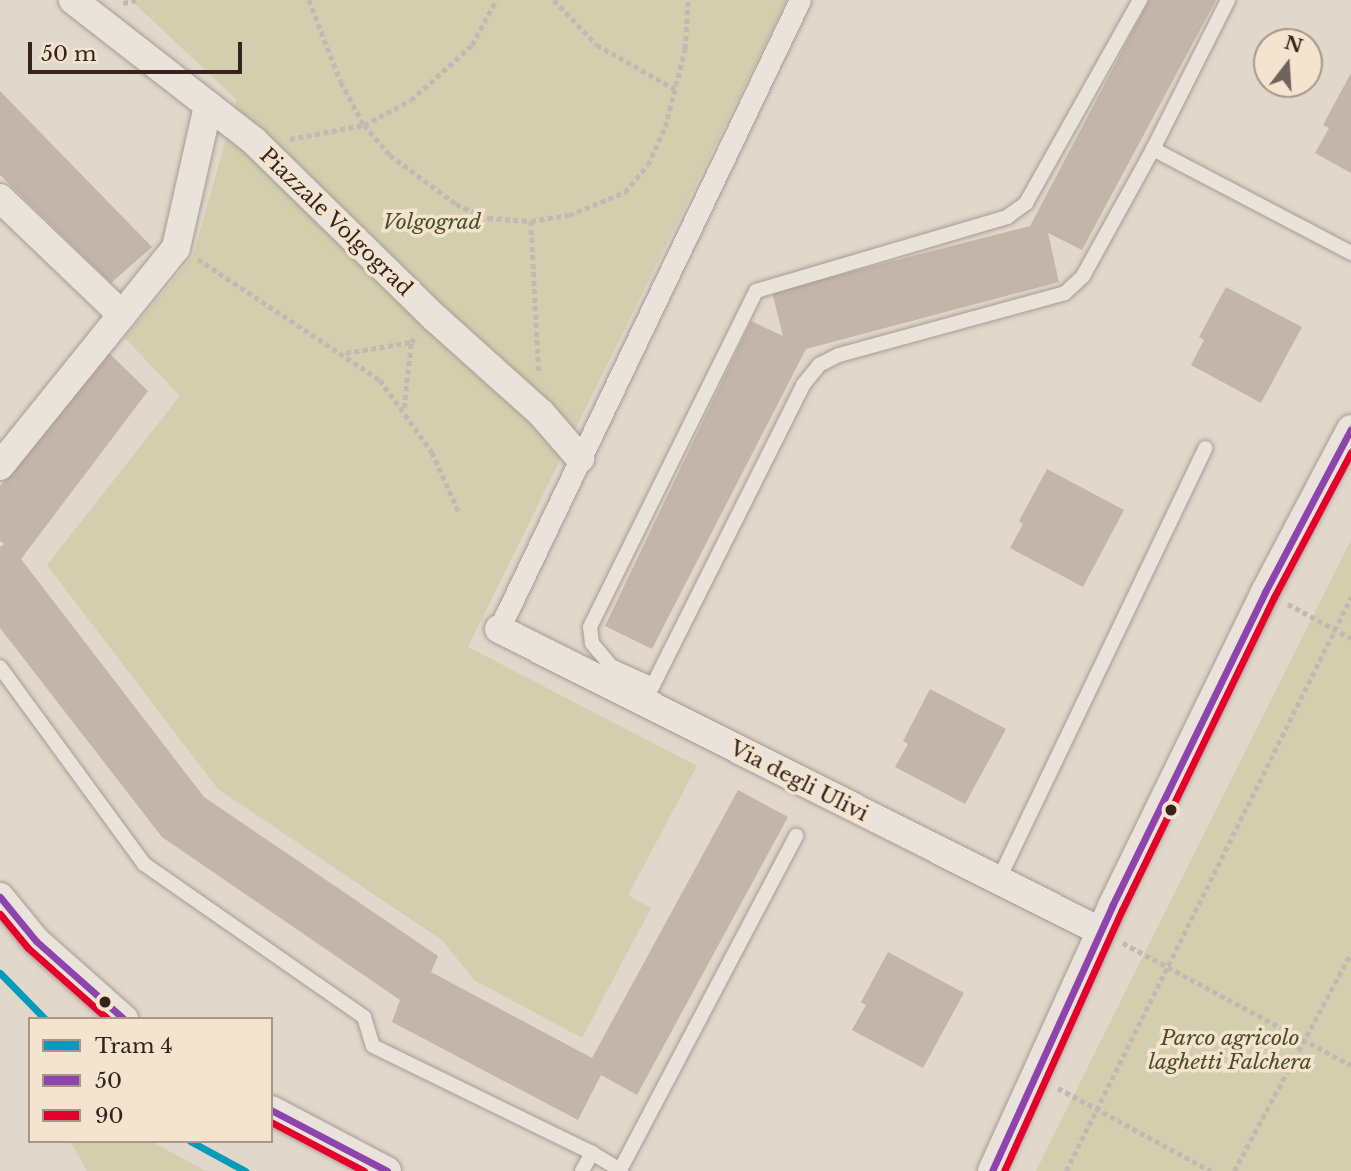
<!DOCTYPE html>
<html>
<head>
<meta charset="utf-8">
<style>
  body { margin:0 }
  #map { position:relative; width:1351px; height:1171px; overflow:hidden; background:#e1d7ca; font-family:"Libre Baskerville",serif }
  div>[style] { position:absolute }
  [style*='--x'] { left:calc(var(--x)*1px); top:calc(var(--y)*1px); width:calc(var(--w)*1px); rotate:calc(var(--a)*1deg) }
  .green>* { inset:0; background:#d3cead }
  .building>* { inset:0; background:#c4b5ab }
  .path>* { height:4.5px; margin-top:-2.25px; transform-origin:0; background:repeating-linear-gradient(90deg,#c2bab2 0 5px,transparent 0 8.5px) }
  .roads { filter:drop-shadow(0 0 2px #a69c94) drop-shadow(0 0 2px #a69c94) }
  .service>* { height:14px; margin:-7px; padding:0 7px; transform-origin:7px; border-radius:7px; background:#eae3db }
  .pedestrian>* { height:21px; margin:-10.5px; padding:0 10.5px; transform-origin:10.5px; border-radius:10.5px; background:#eae3db }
  .minor>* { height:28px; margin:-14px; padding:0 14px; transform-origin:14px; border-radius:14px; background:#eae3db }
  .bus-1>* { height:7px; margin:-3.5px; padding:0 3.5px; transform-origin:3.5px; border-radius:3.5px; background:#8e44ad }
  .bus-2>* { height:7px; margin:-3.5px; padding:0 3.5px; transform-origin:3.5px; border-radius:3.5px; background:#e4002b }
  .tram-1>* { height:7px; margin:-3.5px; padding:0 3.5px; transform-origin:3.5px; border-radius:3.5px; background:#059cbc }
  .dots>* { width:19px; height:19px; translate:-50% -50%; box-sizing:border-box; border:4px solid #f3e3cf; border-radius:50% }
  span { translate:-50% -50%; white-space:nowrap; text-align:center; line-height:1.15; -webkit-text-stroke:7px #f3e3cf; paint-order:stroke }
  .street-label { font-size:21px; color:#34241d }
  .park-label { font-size:21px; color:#4b4f25; font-style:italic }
  .legend { position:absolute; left:28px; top:1017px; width:245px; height:126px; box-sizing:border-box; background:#f3e3cf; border:2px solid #a79788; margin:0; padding:9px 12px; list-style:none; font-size:21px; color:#34241d }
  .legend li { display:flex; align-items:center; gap:14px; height:35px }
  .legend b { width:35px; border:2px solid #a79788 }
  .north { position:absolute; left:1253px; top:28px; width:70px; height:70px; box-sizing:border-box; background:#f3e3cf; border:2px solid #a79788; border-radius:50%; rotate:17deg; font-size:19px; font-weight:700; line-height:28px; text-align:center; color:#34241d }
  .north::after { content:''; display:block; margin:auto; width:24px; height:32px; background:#71635a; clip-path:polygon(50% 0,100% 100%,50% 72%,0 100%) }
  .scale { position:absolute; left:28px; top:42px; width:214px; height:32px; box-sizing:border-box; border:4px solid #34241d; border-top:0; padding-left:9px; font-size:21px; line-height:24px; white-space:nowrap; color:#34241d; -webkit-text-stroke:5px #f3e3cf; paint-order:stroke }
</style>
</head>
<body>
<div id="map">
  <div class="green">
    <i style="clip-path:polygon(131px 0,787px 0,468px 647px,697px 766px,628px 895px,651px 908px,582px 1038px,474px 980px,443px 941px,218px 789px,47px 565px,180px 396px,125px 338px,193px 256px,237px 100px)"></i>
    <i style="clip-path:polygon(1351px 540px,1351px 1171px,1036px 1171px,1196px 850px)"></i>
    <i style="clip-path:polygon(70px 1141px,150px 1141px,206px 1171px,87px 1171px)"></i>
  </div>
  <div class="building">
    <i style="clip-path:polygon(1149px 0,1216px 0,1082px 250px,1048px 233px,1059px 282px,806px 349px,652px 649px,605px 626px,751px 321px,783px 336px,772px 292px,1030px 226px)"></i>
    <i style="clip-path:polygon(1351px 73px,1351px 173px,1315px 153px,1329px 128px,1323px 125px)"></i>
    <i style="clip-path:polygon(0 91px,152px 247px,111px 283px,0 175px)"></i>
    <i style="clip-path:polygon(1226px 287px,1302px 327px,1261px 403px,1191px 365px,1204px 340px,1199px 337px)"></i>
    <i style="clip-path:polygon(108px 352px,148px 391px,21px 559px,204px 797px,438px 956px,431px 972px,592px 1058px,738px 790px,788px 817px,637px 1095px,601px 1075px,578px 1120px,392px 1022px,400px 1000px,162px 837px,0 628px,0 547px,4px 544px,0 541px,0 486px)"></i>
    <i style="clip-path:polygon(1047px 469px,1124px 510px,1083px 587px,1010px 548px,1023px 524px,1019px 521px)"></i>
    <i style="clip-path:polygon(930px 689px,1006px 729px,965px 804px,895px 767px,908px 744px,903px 741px)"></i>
    <i style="clip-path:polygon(888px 952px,964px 993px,923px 1068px,852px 1030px,866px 1005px,861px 1002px)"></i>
  </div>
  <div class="path">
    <i style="--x:309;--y:0;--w:88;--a:68.7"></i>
    <i style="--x:341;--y:82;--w:49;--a:61.9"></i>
    <i style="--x:364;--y:125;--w:40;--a:49"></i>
    <i style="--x:390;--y:155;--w:82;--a:36.6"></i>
    <i style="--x:456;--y:204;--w:35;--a:24"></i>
    <i style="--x:488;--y:218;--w:43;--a:4"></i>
    <i style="--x:531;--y:221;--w:38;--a:-9"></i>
    <i style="--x:569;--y:215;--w:61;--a:-22.3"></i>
    <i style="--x:625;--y:192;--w:35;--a:-50"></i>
    <i style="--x:648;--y:165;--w:42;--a:-65.9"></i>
    <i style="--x:665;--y:127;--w:81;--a:-75.6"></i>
    <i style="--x:685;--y:49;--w:49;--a:-86.5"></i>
    <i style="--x:554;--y:0;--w:62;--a:46.3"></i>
    <i style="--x:597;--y:45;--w:90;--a:29.4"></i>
    <i style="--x:123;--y:3;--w:14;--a:-12"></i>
    <i style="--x:290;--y:139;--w:75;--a:-10.7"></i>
    <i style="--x:364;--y:125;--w:53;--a:-28"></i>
    <i style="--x:411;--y:100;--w:82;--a:-42"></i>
    <i style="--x:472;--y:45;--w:51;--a:-61.9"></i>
    <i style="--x:531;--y:221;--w:153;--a:87"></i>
    <i style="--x:198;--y:259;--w:219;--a:33.6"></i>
    <i style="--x:380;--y:380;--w:89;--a:54.2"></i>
    <i style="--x:432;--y:452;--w:66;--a:65.8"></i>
    <i style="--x:346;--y:353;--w:66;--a:-9.6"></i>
    <i style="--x:404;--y:408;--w:66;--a:-83.9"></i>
    <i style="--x:411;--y:342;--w:9;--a:-49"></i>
    <i style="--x:1288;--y:604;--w:72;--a:28.4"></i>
    <i style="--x:1123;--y:943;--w:259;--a:28.2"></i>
    <i style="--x:1058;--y:1088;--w:174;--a:28.5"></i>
    <i style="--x:1066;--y:1171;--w:641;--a:-63.59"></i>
    <i style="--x:1234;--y:1171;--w:247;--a:-61.8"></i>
  </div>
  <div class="roads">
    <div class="service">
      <i style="--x:1228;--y:0;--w:167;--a:116.7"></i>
      <i style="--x:1153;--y:149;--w:224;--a:27.7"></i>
      <i style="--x:0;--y:667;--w:244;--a:53.8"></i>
      <i style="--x:144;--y:864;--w:268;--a:34.8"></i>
      <i style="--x:364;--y:1017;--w:30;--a:73"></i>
      <i style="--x:373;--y:1046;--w:244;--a:26"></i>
      <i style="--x:653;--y:685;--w:46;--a:-155.7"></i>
      <i style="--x:611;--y:666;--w:30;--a:-130"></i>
      <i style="--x:592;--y:643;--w:16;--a:-97"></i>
      <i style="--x:590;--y:627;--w:375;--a:-63.7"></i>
      <i style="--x:756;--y:291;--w:262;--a:-16.4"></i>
      <i style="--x:1007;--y:217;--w:24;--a:-36"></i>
      <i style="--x:1026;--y:203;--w:233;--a:-60.7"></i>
      <i style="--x:649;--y:693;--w:344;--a:-63.4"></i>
      <i style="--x:803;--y:385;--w:26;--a:-51"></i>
      <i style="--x:819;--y:365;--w:22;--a:-27"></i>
      <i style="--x:839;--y:355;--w:234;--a:-15.3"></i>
      <i style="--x:1065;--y:293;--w:25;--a:-43"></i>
      <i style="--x:1083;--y:276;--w:145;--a:-61.1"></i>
      <i style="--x:998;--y:881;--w:480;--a:-64.4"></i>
      <i style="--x:582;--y:1171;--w:21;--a:-61"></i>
      <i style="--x:592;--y:1153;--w:33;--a:31"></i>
      <i style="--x:620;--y:1170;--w:378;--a:-62.2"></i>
    </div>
    <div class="pedestrian">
      <i style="--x:499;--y:629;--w:697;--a:-64.43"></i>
    </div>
    <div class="minor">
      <i style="--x:73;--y:0;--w:229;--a:37.9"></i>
      <i style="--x:254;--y:141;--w:253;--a:44.4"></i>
      <i style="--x:435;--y:318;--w:142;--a:41.9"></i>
      <i style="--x:541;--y:413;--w:60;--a:49.1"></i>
      <i style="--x:0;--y:198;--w:169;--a:43.8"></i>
      <i style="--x:0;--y:466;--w:280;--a:-51.1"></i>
      <i style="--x:176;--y:248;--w:146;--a:-77.3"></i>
      <i style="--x:499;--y:629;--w:673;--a:26.68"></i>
      <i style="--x:0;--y:897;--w:57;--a:50.7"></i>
      <i style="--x:36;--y:941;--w:118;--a:41.6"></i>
      <i style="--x:271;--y:1110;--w:131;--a:27.7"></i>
      <i style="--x:992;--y:1171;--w:291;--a:-65.6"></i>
      <i style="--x:1112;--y:906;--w:349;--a:-64"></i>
      <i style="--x:1265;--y:592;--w:184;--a:-62.2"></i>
    </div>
  </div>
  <div class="bus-1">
    <i style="--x:0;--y:897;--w:57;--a:50.7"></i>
    <i style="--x:36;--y:941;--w:118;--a:41.6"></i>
    <i style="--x:271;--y:1110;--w:131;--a:27.7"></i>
    <i style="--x:992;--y:1171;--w:291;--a:-65.6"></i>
    <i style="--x:1112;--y:906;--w:349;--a:-64"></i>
    <i style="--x:1265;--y:592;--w:184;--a:-62.2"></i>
  </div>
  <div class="bus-2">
    <i style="--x:0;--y:914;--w:44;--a:50.5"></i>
    <i style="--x:28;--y:948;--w:107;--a:41.6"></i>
    <i style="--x:271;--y:1122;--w:105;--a:27.8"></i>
    <i style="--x:1004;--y:1171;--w:286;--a:-65.7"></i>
    <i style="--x:1122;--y:910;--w:348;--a:-64.1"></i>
    <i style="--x:1274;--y:597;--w:164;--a:-62"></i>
  </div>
  <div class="tram-1">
    <i style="--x:0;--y:973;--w:64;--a:45.6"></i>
    <i style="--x:190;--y:1141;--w:63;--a:28.6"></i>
  </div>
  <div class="dots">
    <i style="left:1171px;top:810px;background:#34241d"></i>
    <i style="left:105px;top:1002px;background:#34241d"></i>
  </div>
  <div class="street-label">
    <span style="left:336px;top:222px;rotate:44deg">Piazzale Volgograd</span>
    <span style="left:799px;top:781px;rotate:27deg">Via degli Ulivi</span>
  </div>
  <div class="park-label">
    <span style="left:432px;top:222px">Volgograd</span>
    <span style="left:1230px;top:1050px">Parco agricolo<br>laghetti Falchera</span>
  </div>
  <ul class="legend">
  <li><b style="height:9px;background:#059cbc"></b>Tram 4</li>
  <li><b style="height:9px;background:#8e44ad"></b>50</li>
  <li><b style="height:9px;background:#e4002b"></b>90</li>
  </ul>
  <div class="north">N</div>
  <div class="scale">50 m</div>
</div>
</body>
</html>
